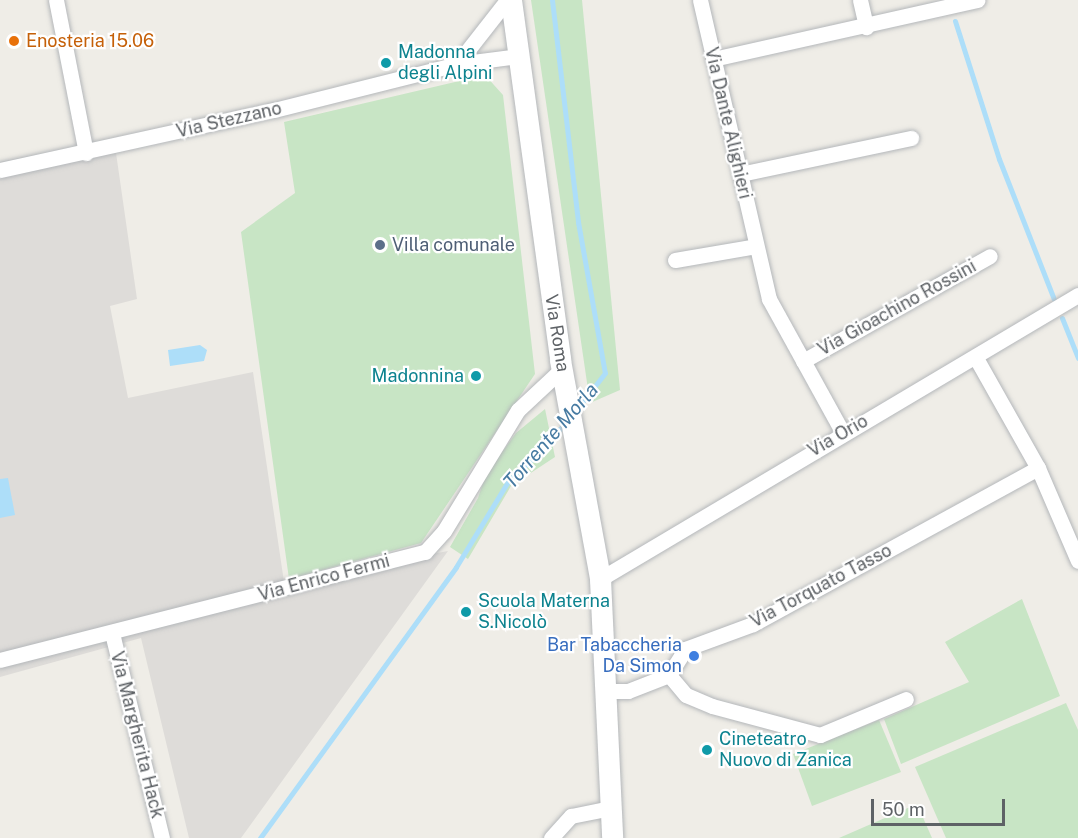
<!DOCTYPE html>
<html>
<head>
<meta charset="utf-8">
<style>
  body { margin:0 }
  #map { position:relative; width:1078px; height:838px; overflow:hidden; background:#efede7; font-family:"Public Sans",sans-serif }
  div>[style] { position:absolute }
  [style*='--x'] { left:calc(var(--x)*1px); top:calc(var(--y)*1px); width:calc(var(--w)*1px); rotate:calc(var(--a)*1deg) }
  .industrial>* { inset:0; background:#dedcd9 }
  .green>* { inset:0; background:#c8e5c5 }
  .water>* { inset:0; background:#addef9 }
  .stream>* { height:5px; margin:-2.5px; padding:0 2.5px; transform-origin:2.5px; border-radius:2.5px; background:#addef9 }
  .roads { filter:drop-shadow(0 0 2px #b4b7ba) drop-shadow(0 0 2px #b4b7ba) }
  .minor>* { height:15px; margin:-7.5px; padding:0 7.5px; transform-origin:7.5px; border-radius:7.5px; background:#fff }
  .secondary>* { height:21px; margin:-10.5px; padding:0 10.5px; transform-origin:10.5px; border-radius:10.5px; background:#fff }
  .dots>* { width:16px; height:16px; translate:-50% -50%; box-sizing:border-box; border:3px solid #fff; border-radius:50% }
  span { translate:-50% -50%; white-space:nowrap; text-align:center; line-height:1.15; -webkit-text-stroke:4.5px #fff; paint-order:stroke }
  .food-label { font-size:18px; color:#c56008 }
  .left { translate:0 -50%; text-align:left }
  .culture-label { font-size:18px; color:#0d838f }
  .right { translate:-100% -50%; text-align:right }
  .street-label { font-size:18px; color:#5e6266 }
  .service-label { font-size:18px; color:#4e5e75 }
  .shop-label { font-size:18px; color:#366cbe }
  .water-label { font-size:20px; color:#477ba2; font-style:italic }
  .scale { position:absolute; left:871px; top:799px; width:134px; height:27px; box-sizing:border-box; border:3px solid #5e6266; border-top:0; padding-left:8px; font-size:18px; line-height:21px; white-space:nowrap; color:#5e6266; -webkit-text-stroke:4px #fff; paint-order:stroke }
</style>
</head>
<body>
<div id="map">
  <div class="industrial">
    <i style="clip-path:polygon(114px 139px,137px 299px,110px 306px,128px 398px,253px 372px,284px 582px,448px 551px,241px 838px,189px 838px,141px 638px,0 677px,0 162px)"></i>
  </div>
  <div class="green">
    <i style="clip-path:polygon(531px 0,582px 0,620px 390px,590px 403px)"></i>
    <i style="clip-path:polygon(485px 75px,503px 95px,535px 374px,421px 543px,289px 579px,241px 232px,295px 193px,284px 122px)"></i>
    <i style="clip-path:polygon(545px 409px,555px 457px,511px 486px,468px 559px,450px 547px,478px 498px,486px 474px,516px 433px)"></i>
    <i style="clip-path:polygon(1022px 599px,1060px 696px,901px 764px,884px 719px,969px 682px,945px 642px)"></i>
    <i style="clip-path:polygon(1066px 703px,1078px 730px,1078px 838px,946px 838px,915px 767px)"></i>
    <i style="clip-path:polygon(879px 720px,901px 772px,812px 806px,793px 754px)"></i>
    <i style="clip-path:polygon(917px 804px,932px 838px,839px 838px)"></i>
  </div>
  <div class="water">
    <i style="clip-path:polygon(200px 345px,207px 350px,204px 361px,170px 366px,168px 350px)"></i>
    <i style="clip-path:polygon(8px 478px,15px 515px,0 518px,0 479px)"></i>
  </div>
  <div class="stream">
    <i style="--x:552;--y:0;--w:224;--a:83.3"></i>
    <i style="--x:578;--y:222;--w:153;--a:79.9"></i>
    <i style="--x:605;--y:373;--w:47;--a:128.1"></i>
    <i style="--x:955;--y:21;--w:145;--a:72.3"></i>
    <i style="--x:999;--y:159;--w:150;--a:68.6"></i>
    <i style="--x:1062;--y:318;--w:43;--a:68.2"></i>
    <i style="--x:260;--y:838;--w:334;--a:-54.1"></i>
    <i style="--x:456;--y:567;--w:102;--a:-58.7"></i>
    <i style="--x:509;--y:480;--w:47;--a:-42.4"></i>
    <i style="--x:544;--y:448;--w:34;--a:-50"></i>
  </div>
  <div class="roads">
    <div class="minor">
      <i style="--x:56;--y:0;--w:156;--a:78.9"></i>
      <i style="--x:700;--y:0;--w:307;--a:77"></i>
      <i style="--x:769;--y:299;--w:153;--a:61.1"></i>
      <i style="--x:860;--y:0;--w:28;--a:77"></i>
      <i style="--x:713;--y:59;--w:271;--a:-12.6"></i>
      <i style="--x:457;--y:64;--w:81;--a:-52"></i>
      <i style="--x:0;--y:170;--w:280;--a:-12.4"></i>
      <i style="--x:274;--y:110;--w:189;--a:-14.1"></i>
      <i style="--x:457;--y:64;--w:63;--a:-7.4"></i>
      <i style="--x:740;--y:174;--w:175;--a:-11.9"></i>
      <i style="--x:675;--y:260;--w:82;--a:-9.8"></i>
      <i style="--x:976;--y:358;--w:126;--a:60.6"></i>
      <i style="--x:1038;--y:468;--w:101;--a:66.7"></i>
      <i style="--x:803;--y:361;--w:214;--a:-29.3"></i>
      <i style="--x:600;--y:579;--w:556;--a:-30.72"></i>
      <i style="--x:112;--y:633;--w:211;--a:76.3"></i>
      <i style="--x:0;--y:660;--w:439;--a:-14.3"></i>
      <i style="--x:425;--y:552;--w:28;--a:-48"></i>
      <i style="--x:444;--y:531;--w:142;--a:-58.6"></i>
      <i style="--x:518;--y:410;--w:60;--a:-43"></i>
      <i style="--x:669;--y:675;--w:26;--a:50"></i>
      <i style="--x:686;--y:695;--w:28;--a:23"></i>
      <i style="--x:712;--y:706;--w:112;--a:15"></i>
      <i style="--x:820;--y:735;--w:93;--a:-22.7"></i>
      <i style="--x:607;--y:691;--w:21;--a:0"></i>
      <i style="--x:628;--y:691;--w:44;--a:-21.3"></i>
      <i style="--x:669;--y:675;--w:31;--a:-58"></i>
      <i style="--x:685;--y:649;--w:72;--a:-20.2"></i>
      <i style="--x:753;--y:624;--w:325;--a:-28.7"></i>
      <i style="--x:551;--y:838;--w:30;--a:-48"></i>
      <i style="--x:571;--y:816;--w:41;--a:-11.3"></i>
    </div>
    <div class="secondary">
      <i style="--x:511;--y:0;--w:363;--a:82.2"></i>
      <i style="--x:560;--y:360;--w:223;--a:79.6"></i>
      <i style="--x:600;--y:579;--w:259;--a:87.3"></i>
    </div>
  </div>
  <div class="dots">
    <i style="left:14px;top:41px;background:#e8710a"></i>
    <i style="left:386px;top:63px;background:#0f9aa8"></i>
    <i style="left:380px;top:245px;background:#5c6f8a"></i>
    <i style="left:476px;top:376px;background:#0f9aa8"></i>
    <i style="left:466px;top:612px;background:#0f9aa8"></i>
    <i style="left:694px;top:656px;background:#3f7fe0"></i>
    <i style="left:707px;top:750px;background:#0f9aa8"></i>
  </div>
  <div class="food-label">
    <span class="left" style="left:26px;top:41px">Enosteria 15.06</span>
  </div>
  <div class="culture-label">
    <span class="left" style="left:398px;top:63px">Madonna<br>degli Alpini</span>
    <span class="right" style="left:464px;top:376px">Madonnina</span>
    <span class="left" style="left:478px;top:612px">Scuola Materna<br>S.Nicolò</span>
    <span class="left" style="left:719px;top:750px">Cineteatro<br>Nuovo di Zanica</span>
  </div>
  <div class="street-label">
    <span style="left:229px;top:120px;rotate:-13deg">Via Stezzano</span>
    <span style="left:728px;top:123px;rotate:77deg">Via Dante Alighieri</span>
    <span style="left:897px;top:308px;rotate:-29deg">Via Gioachino Rossini</span>
    <span style="left:557px;top:333px;rotate:81deg">Via Roma</span>
    <span style="left:838px;top:436px;rotate:-30deg">Via Orio</span>
    <span style="left:324px;top:578px;rotate:-15deg">Via Enrico Fermi</span>
    <span style="left:821px;top:586px;rotate:-28deg">Via Torquato Tasso</span>
    <span style="left:137px;top:735px;rotate:76deg">Via Margherita Hack</span>
  </div>
  <div class="service-label">
    <span class="left" style="left:392px;top:245px">Villa comunale</span>
  </div>
  <div class="shop-label">
    <span class="right" style="left:682px;top:656px">Bar Tabaccheria<br>Da Simon</span>
  </div>
  <div class="water-label">
    <span style="left:551px;top:436px;rotate:-49deg">Torrente Morla</span>
  </div>
  <div class="scale">50 m</div>
</div>
</body>
</html>
